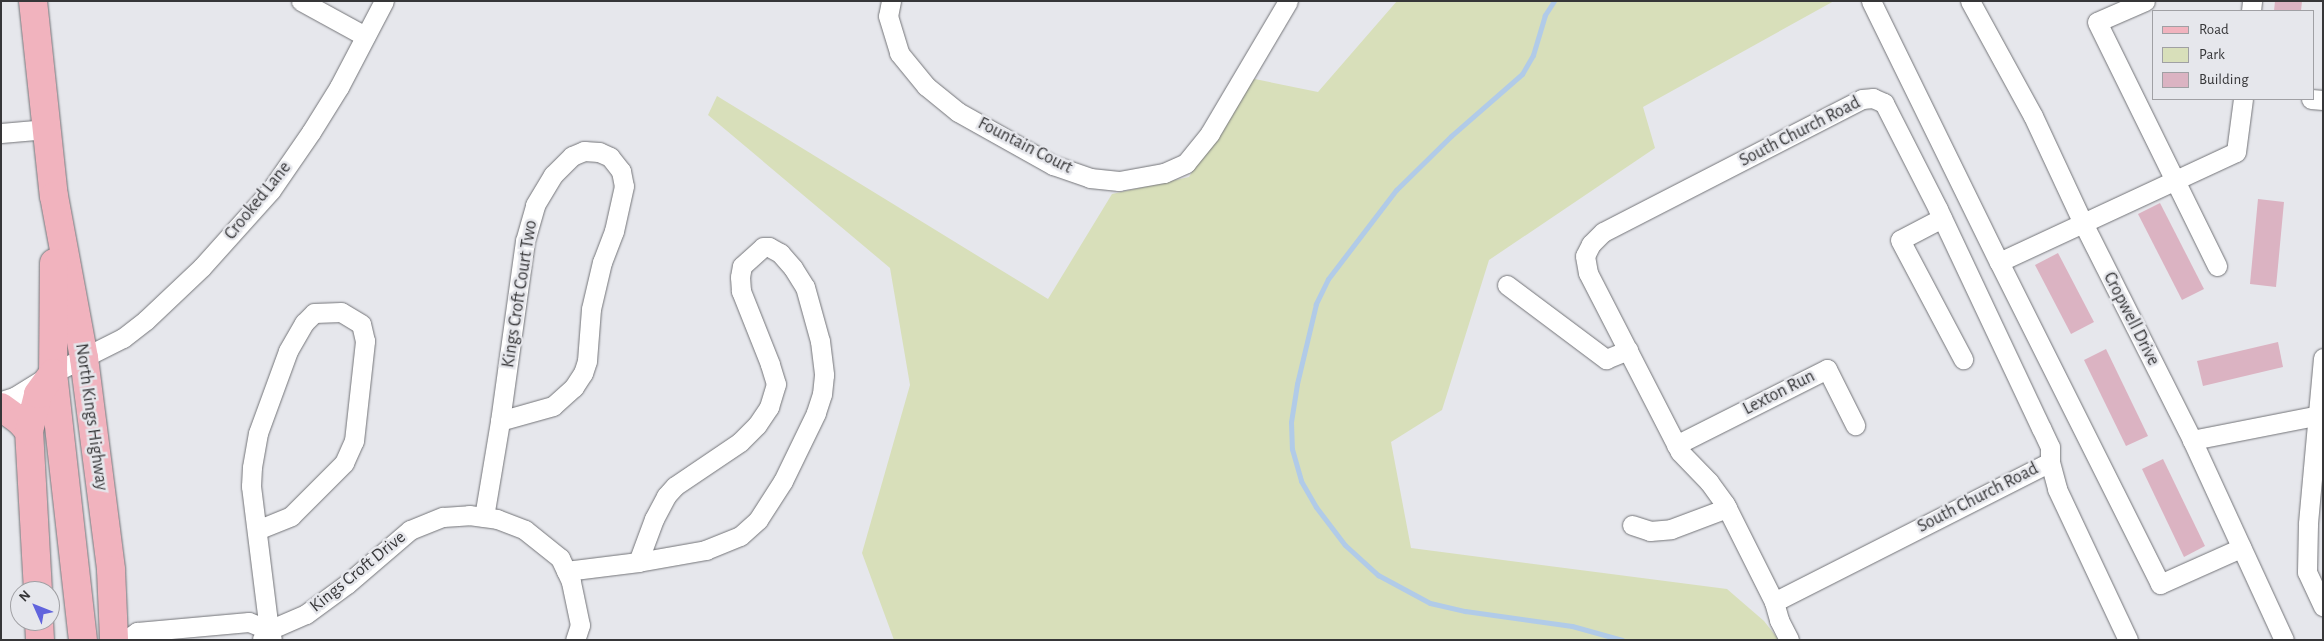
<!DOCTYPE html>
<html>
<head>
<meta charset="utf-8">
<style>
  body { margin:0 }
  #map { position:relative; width:2324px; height:641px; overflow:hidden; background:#e6e7ec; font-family:"Alegreya Sans",sans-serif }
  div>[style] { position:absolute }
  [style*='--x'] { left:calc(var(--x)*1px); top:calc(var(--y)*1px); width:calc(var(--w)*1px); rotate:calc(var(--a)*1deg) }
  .green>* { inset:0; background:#d8dfba }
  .stream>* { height:5px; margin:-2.5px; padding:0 2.5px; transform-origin:2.5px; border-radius:2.5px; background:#b1cbe8 }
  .building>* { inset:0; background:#dbb3c2 }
  .roads { filter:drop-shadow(0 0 1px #737478) drop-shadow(0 0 1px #737478) }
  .minor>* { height:19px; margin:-9.5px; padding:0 9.5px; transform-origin:9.5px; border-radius:9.5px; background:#fff }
  .primary>* { height:28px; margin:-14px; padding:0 14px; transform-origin:14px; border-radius:14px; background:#f1b3be }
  span { translate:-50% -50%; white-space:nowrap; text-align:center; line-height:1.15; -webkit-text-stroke:5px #e6e7ec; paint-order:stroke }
  .street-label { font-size:18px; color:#363638 }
  .frame { position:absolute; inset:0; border:2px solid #363638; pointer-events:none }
  .legend { position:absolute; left:2152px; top:10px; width:162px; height:90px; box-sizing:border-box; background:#e6e7ec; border:1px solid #a0a0a4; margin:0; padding:6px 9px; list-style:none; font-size:15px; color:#363638 }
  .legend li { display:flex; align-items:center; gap:10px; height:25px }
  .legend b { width:25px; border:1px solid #a0a0a4 }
  .north { position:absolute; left:10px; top:581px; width:50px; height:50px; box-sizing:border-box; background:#e6e7ec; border:1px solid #a0a0a4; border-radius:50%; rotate:314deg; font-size:14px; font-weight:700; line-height:20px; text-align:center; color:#363638 }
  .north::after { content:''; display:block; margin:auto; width:18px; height:22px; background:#6164dd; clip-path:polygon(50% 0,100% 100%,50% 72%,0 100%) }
</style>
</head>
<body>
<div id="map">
  <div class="green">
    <i style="clip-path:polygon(1397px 1px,1834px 1px,1643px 107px,1655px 148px,1489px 260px,1442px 410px,1391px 442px,1411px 548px,1727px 589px,1764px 621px,1779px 640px,894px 640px,862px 553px,910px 385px,890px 268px,708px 115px,717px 96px,1048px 299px,1112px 194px,1189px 177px,1245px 77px,1318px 92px)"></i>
  </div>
  <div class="stream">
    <i style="--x:1554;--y:1;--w:17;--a:123"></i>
    <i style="--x:1545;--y:15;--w:42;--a:106.7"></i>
    <i style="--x:1533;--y:55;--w:22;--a:120"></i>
    <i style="--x:1522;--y:74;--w:94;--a:138.9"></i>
    <i style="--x:1451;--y:136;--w:77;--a:135.5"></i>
    <i style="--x:1396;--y:190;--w:112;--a:127.4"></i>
    <i style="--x:1328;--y:279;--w:28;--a:116"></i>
    <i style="--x:1316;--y:304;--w:82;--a:103.4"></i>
    <i style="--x:1297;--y:384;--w:38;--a:99"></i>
    <i style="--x:1291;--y:422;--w:27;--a:88"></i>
    <i style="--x:1292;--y:449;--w:33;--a:74"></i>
    <i style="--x:1301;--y:481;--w:30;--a:60"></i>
    <i style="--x:1316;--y:507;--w:48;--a:52.7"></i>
    <i style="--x:1345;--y:545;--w:45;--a:42.3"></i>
    <i style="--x:1378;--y:575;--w:59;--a:28.3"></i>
    <i style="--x:1430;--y:603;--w:36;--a:13"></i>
    <i style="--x:1465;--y:611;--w:108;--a:8"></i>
    <i style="--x:1572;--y:626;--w:52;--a:15.6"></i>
  </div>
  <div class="building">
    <i style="clip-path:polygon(2275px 1px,2302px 1px,2301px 11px,2274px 11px)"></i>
    <i style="clip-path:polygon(2258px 199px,2284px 202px,2276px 287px,2250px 284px)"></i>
    <i style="clip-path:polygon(2160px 203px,2204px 289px,2182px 300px,2138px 214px)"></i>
    <i style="clip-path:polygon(2058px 253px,2094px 322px,2071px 334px,2035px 265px)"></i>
    <i style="clip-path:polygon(2278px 342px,2283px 367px,2203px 386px,2197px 361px)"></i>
    <i style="clip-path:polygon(2106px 349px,2148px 436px,2126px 446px,2084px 360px)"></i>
    <i style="clip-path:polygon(2163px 459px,2205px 546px,2184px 557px,2142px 469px)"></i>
  </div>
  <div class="roads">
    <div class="minor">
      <i style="--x:301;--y:1;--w:73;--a:28.7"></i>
      <i style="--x:891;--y:1;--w:15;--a:101"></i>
      <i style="--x:888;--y:16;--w:39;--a:73"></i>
      <i style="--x:899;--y:53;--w:43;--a:50.7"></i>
      <i style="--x:926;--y:86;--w:41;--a:39.1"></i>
      <i style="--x:958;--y:112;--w:109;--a:29.2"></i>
      <i style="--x:1053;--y:165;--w:39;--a:19"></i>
      <i style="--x:1090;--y:178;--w:29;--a:6"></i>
      <i style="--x:1119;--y:181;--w:46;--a:-10.1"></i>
      <i style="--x:1164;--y:173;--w:24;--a:-24"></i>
      <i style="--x:1186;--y:163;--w:38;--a:-51"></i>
      <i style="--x:1210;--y:133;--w:153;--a:-59.4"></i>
      <i style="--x:1871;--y:1;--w:291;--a:63.9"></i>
      <i style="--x:1999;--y:262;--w:261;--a:-24.9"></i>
      <i style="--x:2236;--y:152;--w:53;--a:-82.5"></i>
      <i style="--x:1970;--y:1;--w:131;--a:61.3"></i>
      <i style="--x:2033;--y:116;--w:118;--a:65"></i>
      <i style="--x:2083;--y:223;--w:243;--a:63.3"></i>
      <i style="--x:2192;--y:440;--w:220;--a:65.3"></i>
      <i style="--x:2145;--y:1;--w:52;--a:156.4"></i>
      <i style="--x:2097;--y:22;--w:272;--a:63.8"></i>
      <i style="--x:2251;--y:11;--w:10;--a:-84"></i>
      <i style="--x:2311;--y:99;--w:12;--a:5"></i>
      <i style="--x:1;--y:133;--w:46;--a:-5"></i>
      <i style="--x:1942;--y:218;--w:47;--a:152.4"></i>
      <i style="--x:1900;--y:240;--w:135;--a:62.1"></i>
      <i style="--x:1999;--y:262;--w:360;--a:63.4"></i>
      <i style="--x:2160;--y:584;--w:89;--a:-24"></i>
      <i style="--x:1507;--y:285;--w:124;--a:36.8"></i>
      <i style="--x:1606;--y:359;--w:24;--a:-22"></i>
      <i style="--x:2323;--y:358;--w:167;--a:95.2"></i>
      <i style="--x:2308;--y:524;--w:48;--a:91.2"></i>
      <i style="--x:2307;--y:572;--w:38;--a:65"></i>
      <i style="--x:1;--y:401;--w:14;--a:-17"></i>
      <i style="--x:14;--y:397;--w:46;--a:-31.6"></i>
      <i style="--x:53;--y:373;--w:78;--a:-26.6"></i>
      <i style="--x:123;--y:338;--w:29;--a:-38"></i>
      <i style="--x:146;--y:320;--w:77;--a:-43.4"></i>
      <i style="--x:202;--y:267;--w:103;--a:-48.1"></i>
      <i style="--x:271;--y:190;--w:70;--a:-55.4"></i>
      <i style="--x:311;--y:132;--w:53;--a:-58.1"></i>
      <i style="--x:339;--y:87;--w:97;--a:-62.4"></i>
      <i style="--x:2192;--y:440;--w:129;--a:-11.1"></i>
      <i style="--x:1676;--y:445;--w:169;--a:-26.7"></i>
      <i style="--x:1827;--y:369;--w:63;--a:63.4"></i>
      <i style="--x:2050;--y:462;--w:28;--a:75"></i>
      <i style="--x:2057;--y:489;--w:167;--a:64.8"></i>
      <i style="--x:484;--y:517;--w:97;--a:-80.5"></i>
      <i style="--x:500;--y:421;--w:182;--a:-82.1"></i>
      <i style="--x:525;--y:241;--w:37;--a:-74"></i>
      <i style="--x:535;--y:205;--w:35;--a:-59"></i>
      <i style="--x:553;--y:175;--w:27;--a:-45"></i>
      <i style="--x:572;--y:156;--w:13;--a:-23"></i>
      <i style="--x:584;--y:151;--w:15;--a:4"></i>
      <i style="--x:599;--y:152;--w:12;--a:24"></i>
      <i style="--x:610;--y:157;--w:18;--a:52"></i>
      <i style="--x:621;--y:171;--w:15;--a:79"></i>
      <i style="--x:624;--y:186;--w:46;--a:102.5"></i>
      <i style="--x:614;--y:231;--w:33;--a:111"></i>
      <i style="--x:602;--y:262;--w:48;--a:103.2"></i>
      <i style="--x:591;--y:309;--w:52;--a:94.4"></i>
      <i style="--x:587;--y:361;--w:13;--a:108"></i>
      <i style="--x:583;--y:373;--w:17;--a:123"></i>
      <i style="--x:574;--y:387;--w:28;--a:138"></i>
      <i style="--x:553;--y:406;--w:55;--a:164.2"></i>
      <i style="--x:1632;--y:525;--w:19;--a:18"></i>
      <i style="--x:1650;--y:531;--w:21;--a:-5"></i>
      <i style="--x:1671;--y:529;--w:60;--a:-20.6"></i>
      <i style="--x:257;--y:530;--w:37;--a:-22"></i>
      <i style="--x:291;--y:516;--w:75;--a:-45"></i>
      <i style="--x:344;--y:463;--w:24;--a:-66"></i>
      <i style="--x:354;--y:441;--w:101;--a:-83.7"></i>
      <i style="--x:365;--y:341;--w:17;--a:-103"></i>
      <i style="--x:361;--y:324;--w:23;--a:-149"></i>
      <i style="--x:341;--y:312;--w:27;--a:178"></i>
      <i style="--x:314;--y:313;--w:14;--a:135"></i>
      <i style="--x:304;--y:323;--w:32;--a:120"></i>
      <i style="--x:288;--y:351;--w:87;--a:110.1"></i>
      <i style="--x:258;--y:433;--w:35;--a:100"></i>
      <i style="--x:252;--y:467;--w:19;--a:93"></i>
      <i style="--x:251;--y:486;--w:145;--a:82.9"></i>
      <i style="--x:269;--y:630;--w:10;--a:73"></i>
      <i style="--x:566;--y:571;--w:73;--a:-7.1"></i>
      <i style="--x:638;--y:562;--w:46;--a:-69.6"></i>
      <i style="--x:654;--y:519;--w:26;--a:-62"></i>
      <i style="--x:666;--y:496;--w:13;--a:-48"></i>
      <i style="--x:675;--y:486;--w:78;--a:-34.1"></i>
      <i style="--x:740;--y:442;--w:24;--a:-45"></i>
      <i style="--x:757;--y:425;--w:22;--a:-56"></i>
      <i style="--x:769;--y:407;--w:24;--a:-73"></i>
      <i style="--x:776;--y:384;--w:21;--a:-107"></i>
      <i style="--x:770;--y:364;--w:79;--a:-111.7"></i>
      <i style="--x:741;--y:291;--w:14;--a:-94"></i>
      <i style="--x:740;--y:277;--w:11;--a:-80"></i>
      <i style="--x:742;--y:266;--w:28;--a:-42"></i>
      <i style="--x:763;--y:247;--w:6;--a:0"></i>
      <i style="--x:769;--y:247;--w:13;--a:29"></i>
      <i style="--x:780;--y:253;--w:20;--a:49"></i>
      <i style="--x:793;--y:268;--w:22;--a:58"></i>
      <i style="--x:805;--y:287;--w:56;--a:74.5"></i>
      <i style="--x:820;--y:341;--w:34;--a:83"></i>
      <i style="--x:824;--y:375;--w:19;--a:96"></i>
      <i style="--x:822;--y:394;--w:20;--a:108"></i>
      <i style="--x:816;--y:413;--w:76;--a:115.9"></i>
      <i style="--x:783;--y:481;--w:46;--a:122.7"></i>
      <i style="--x:758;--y:520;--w:24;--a:138"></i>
      <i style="--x:740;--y:536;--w:37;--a:158"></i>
      <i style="--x:706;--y:550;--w:69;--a:170"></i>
      <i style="--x:1774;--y:602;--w:309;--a:-26.9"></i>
      <i style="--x:2050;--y:462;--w:15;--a:-90"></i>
      <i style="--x:2050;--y:447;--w:21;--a:-115"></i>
      <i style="--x:2041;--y:428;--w:242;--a:-115.2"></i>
      <i style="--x:1938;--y:209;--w:119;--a:-117"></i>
      <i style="--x:1884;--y:103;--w:12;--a:-156"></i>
      <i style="--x:1873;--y:98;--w:11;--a:175"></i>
      <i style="--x:1862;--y:99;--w:291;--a:152.8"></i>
      <i style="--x:1603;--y:232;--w:17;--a:135"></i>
      <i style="--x:1591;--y:244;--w:13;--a:117"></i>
      <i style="--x:1585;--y:256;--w:17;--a:80"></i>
      <i style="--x:1588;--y:273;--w:201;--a:62.8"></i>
      <i style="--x:1680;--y:452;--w:42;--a:46"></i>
      <i style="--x:1709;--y:482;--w:27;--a:54"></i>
      <i style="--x:1725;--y:504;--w:110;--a:63.4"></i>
      <i style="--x:1774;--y:602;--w:19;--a:74"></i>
      <i style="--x:1779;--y:620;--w:22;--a:63"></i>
      <i style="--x:262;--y:639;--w:11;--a:-52"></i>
      <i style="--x:269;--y:630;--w:40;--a:-23.4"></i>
      <i style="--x:306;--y:614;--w:51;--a:-36.2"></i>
      <i style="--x:347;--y:584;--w:83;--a:-40.6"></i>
      <i style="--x:410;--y:530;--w:35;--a:-22"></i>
      <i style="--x:443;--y:517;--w:26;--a:-4"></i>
      <i style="--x:469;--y:515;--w:28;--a:8"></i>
      <i style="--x:497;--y:519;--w:30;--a:21"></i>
      <i style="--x:525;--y:530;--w:45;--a:38.7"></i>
      <i style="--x:560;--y:558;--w:26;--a:65"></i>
      <i style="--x:571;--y:582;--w:44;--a:78.2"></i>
      <i style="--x:580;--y:625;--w:16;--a:108"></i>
      <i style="--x:126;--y:640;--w:14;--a:-36"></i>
      <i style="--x:137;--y:632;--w:112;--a:-5.1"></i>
      <i style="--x:249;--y:622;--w:22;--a:22"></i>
    </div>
    <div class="primary">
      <i style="--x:33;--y:1;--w:196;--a:83.9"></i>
      <i style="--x:54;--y:196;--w:165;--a:79.5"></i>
      <i style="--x:84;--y:358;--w:214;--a:82.7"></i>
      <i style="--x:111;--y:570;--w:70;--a:87.5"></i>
      <i style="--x:54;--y:263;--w:110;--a:90.5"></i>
      <i style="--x:53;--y:373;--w:269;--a:83.6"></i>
      <i style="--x:1;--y:407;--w:24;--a:36"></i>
      <i style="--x:20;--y:421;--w:13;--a:48"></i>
      <i style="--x:38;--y:591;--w:160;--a:-93.2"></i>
      <i style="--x:29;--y:431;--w:38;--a:-76"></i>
      <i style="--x:38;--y:394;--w:26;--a:-54"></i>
      <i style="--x:39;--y:621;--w:19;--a:87"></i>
    </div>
  </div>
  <div class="street-label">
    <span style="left:1800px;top:132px;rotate:-27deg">South Church Road</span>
    <span style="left:1025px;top:146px;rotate:27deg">Fountain Court</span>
    <span style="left:258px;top:201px;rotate:-51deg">Crooked Lane</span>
    <span style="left:520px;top:294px;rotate:-81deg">Kings Croft Court Two</span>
    <span style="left:2131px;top:319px;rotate:63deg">Cropwell Drive</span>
    <span style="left:1779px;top:393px;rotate:-27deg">Lexton Run</span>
    <span style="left:91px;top:417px;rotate:82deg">North Kings Highway</span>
    <span style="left:1978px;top:498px;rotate:-27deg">South Church Road</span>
    <span style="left:358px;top:572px;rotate:-39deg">Kings Croft Drive</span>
  </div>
  <div class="frame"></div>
  <ul class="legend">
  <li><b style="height:6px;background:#f1b3be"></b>Road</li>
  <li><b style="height:14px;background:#d8dfba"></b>Park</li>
  <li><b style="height:14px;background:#dbb3c2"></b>Building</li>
  </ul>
  <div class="north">N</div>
</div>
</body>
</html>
